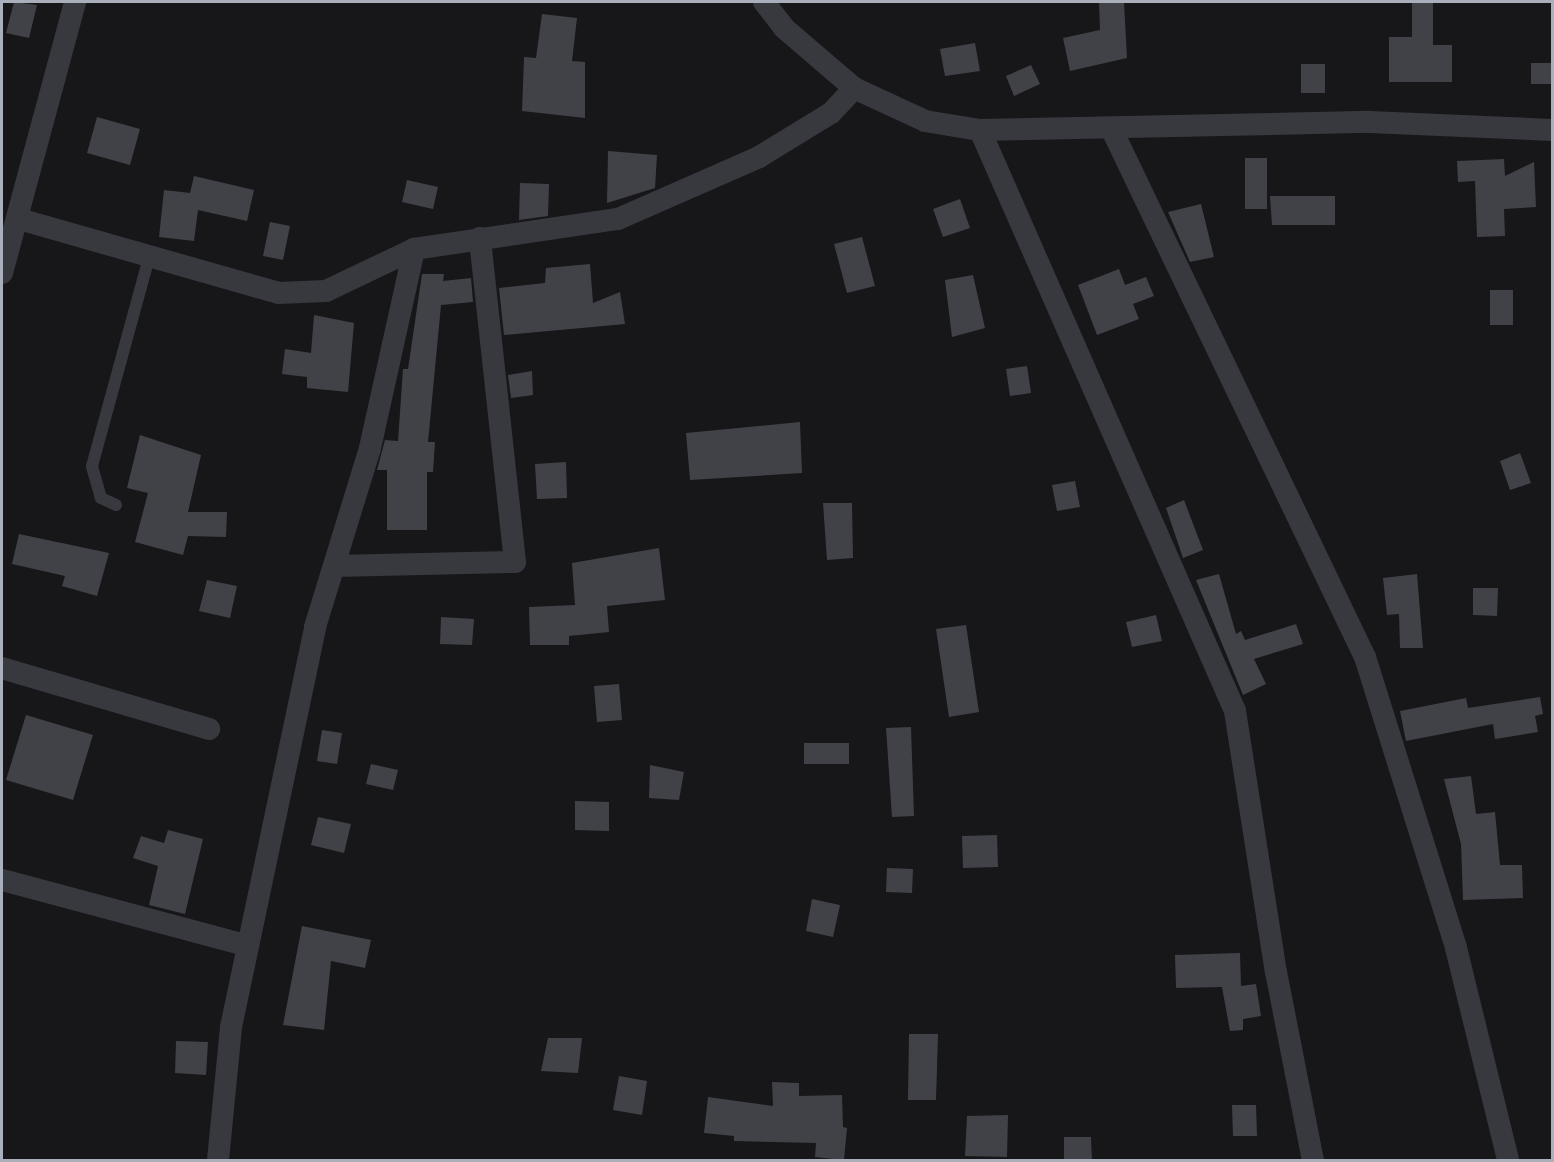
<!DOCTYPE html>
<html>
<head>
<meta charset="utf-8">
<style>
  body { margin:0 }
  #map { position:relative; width:1554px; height:1162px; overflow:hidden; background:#17171a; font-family:Poppins,sans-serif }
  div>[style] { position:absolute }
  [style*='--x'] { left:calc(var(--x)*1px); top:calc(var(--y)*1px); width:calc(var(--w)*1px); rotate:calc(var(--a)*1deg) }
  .building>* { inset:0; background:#414247 }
  .service>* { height:12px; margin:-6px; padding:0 6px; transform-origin:6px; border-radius:6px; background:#38393f }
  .minor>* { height:22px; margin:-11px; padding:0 11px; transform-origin:11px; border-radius:11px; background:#38393f }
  span { translate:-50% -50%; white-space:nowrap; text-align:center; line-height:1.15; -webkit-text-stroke:5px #121215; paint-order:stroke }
  .frame { position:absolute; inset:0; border:3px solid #a9afbb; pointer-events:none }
</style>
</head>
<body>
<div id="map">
  <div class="building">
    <i style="clip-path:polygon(14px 2px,37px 5px,29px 38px,6px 33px)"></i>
    <i style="clip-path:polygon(1099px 2px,1124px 2px,1127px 58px,1070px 71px,1063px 38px,1100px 30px)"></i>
    <i style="clip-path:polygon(1412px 2px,1433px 2px,1433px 45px,1452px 45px,1452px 82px,1389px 82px,1389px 37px,1412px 37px)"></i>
    <i style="clip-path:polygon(542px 14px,577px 18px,572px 61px,585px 62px,585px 118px,522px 111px,524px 57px,536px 58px)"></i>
    <i style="clip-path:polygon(975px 43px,980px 71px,945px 76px,940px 49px)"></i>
    <i style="clip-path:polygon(1531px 63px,1552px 63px,1552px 84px,1531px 84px)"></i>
    <i style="clip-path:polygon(1301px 64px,1325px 64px,1325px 93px,1301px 93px)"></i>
    <i style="clip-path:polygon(1031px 65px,1040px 84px,1014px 96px,1006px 76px)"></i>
    <i style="clip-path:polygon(97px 117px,140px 129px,130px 165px,87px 153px)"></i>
    <i style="clip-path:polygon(608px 151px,657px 155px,655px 188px,607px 203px)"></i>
    <i style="clip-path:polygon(1245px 158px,1267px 158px,1267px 209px,1245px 209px)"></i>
    <i style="clip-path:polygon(1504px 159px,1505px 176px,1534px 162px,1536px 207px,1504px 209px,1505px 236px,1477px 237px,1475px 181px,1458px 182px,1457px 161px)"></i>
    <i style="clip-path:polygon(194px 176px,254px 190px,247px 221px,198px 210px,194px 241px,159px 237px,164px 190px,190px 193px)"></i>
    <i style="clip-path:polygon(407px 180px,438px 187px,433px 209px,402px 202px)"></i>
    <i style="clip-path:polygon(520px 183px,549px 184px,548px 216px,519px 220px)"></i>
    <i style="clip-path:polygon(1270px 196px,1335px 196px,1335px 225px,1272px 225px)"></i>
    <i style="clip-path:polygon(960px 199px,970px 228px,943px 237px,933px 209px)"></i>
    <i style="clip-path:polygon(1201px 204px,1214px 257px,1190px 262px,1168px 212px)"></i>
    <i style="clip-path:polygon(270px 222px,290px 226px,283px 260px,263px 256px)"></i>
    <i style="clip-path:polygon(862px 237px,875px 286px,847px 293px,834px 244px)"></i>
    <i style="clip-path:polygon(590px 264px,593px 303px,620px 292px,625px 324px,504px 335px,499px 288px,545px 283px,546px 268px)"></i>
    <i style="clip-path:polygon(1119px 269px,1125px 285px,1146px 277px,1154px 296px,1133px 304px,1139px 319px,1097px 335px,1078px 285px)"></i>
    <i style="clip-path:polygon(422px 274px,444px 274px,443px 281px,471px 278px,473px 302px,441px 305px,428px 442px,435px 442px,433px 472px,427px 472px,427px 530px,387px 530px,387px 470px,377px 470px,385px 440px,398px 441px,403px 369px,408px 369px)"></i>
    <i style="clip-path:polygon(973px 275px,985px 328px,952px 337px,945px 280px)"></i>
    <i style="clip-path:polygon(1490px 290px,1513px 290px,1513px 325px,1490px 325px)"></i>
    <i style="clip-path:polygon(314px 315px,354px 323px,348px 392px,307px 388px,307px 377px,282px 374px,285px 349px,311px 353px)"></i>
    <i style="clip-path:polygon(1027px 366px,1031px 393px,1010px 396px,1006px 369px)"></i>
    <i style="clip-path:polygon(532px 371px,533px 395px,511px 398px,508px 375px)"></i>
    <i style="clip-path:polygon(800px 422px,802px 473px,690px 480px,686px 433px)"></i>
    <i style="clip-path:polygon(140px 435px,201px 455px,188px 512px,227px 512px,226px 537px,188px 536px,183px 555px,135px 542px,148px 493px,127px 488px)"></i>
    <i style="clip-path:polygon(1520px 453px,1531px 483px,1510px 490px,1500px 461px)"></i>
    <i style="clip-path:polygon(566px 462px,567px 498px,537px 499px,535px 464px)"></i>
    <i style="clip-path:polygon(1075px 481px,1080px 507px,1057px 511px,1052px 485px)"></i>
    <i style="clip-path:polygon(1184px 500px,1203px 550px,1183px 558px,1166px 508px)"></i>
    <i style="clip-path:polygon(823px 503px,852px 503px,853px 558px,827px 560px)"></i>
    <i style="clip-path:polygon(19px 534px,109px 553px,97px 596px,62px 586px,65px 576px,12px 564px)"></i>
    <i style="clip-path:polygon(659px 548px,665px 600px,607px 606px,609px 632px,569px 636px,569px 645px,530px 645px,529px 607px,575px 605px,572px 563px)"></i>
    <i style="clip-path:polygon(1219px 574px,1236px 634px,1241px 631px,1245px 640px,1296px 624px,1303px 644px,1254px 659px,1266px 684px,1243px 695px,1196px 580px)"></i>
    <i style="clip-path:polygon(1417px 574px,1423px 648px,1400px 648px,1399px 614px,1387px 615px,1383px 578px)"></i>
    <i style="clip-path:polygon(207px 580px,237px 586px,230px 618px,199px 611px)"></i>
    <i style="clip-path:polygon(1473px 588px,1498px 588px,1497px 616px,1473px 615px)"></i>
    <i style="clip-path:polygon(1156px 615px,1162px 641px,1132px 647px,1126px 622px)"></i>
    <i style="clip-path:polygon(441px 617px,474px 619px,472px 645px,440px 644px)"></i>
    <i style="clip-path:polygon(966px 625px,979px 712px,949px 717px,936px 629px)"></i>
    <i style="clip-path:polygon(619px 684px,622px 720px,597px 722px,594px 686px)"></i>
    <i style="clip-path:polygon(1540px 697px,1543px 714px,1535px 716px,1538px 732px,1495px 739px,1493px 724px,1406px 741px,1400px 711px,1466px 698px,1468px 708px)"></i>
    <i style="clip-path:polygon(26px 715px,93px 735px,73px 800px,6px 780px)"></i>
    <i style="clip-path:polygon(911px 727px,914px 816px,892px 817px,886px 728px)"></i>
    <i style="clip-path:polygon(322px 730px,342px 733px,337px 764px,317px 761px)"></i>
    <i style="clip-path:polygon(804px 743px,849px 743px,849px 764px,804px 764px)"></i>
    <i style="clip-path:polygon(371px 764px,398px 770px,393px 790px,366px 784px)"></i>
    <i style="clip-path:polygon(650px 765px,684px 772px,679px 800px,649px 798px)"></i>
    <i style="clip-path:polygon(1471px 776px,1476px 814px,1495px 812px,1500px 865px,1522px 865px,1523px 898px,1463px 900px,1461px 844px,1444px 779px)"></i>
    <i style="clip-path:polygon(575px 801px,609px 802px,609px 831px,575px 830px)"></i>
    <i style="clip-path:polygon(318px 817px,351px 824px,344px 853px,311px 845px)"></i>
    <i style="clip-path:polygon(168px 830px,203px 839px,185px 914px,149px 905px,158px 866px,133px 858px,141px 836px,164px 843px)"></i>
    <i style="clip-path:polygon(997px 835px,998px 867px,963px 868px,962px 836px)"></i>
    <i style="clip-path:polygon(887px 868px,913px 869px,912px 893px,886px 892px)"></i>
    <i style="clip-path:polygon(812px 899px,840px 905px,833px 937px,806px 931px)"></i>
    <i style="clip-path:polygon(302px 926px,371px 940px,365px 968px,331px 961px,324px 1030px,283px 1025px)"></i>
    <i style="clip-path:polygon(1240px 953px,1241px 986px,1256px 984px,1261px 1016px,1243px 1019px,1243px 1030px,1230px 1031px,1222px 987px,1176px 988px,1175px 955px)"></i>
    <i style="clip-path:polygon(909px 1034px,938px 1034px,936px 1100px,908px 1100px)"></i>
    <i style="clip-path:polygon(548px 1038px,582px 1038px,578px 1073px,541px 1071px)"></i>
    <i style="clip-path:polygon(176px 1041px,208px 1042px,206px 1075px,175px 1073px)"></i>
    <i style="clip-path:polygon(619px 1076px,647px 1081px,642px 1115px,613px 1110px)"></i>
    <i style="clip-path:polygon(772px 1082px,799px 1083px,799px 1096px,842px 1095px,843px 1127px,847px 1128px,844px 1160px,815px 1157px,816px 1143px,734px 1141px,734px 1136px,704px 1133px,708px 1097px,773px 1106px)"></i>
    <i style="clip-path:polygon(1232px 1105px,1256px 1105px,1257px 1136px,1233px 1136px)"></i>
    <i style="clip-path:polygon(1008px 1115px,1007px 1157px,965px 1156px,967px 1116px)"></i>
    <i style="clip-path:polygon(1064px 1137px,1091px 1137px,1092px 1161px,1064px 1161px)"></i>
  </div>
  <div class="service">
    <i style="--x:116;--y:505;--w:17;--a:-155"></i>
    <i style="--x:101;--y:498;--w:33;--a:-106"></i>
    <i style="--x:92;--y:466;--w:216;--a:-74.7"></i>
  </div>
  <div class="minor">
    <i style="--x:764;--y:2;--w:33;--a:52"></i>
    <i style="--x:784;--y:28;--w:92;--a:40.6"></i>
    <i style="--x:854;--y:88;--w:78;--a:24.9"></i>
    <i style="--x:925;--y:121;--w:56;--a:9.3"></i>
    <i style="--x:980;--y:130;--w:390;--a:-1.2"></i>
    <i style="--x:1370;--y:122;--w:182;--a:2.5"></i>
    <i style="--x:980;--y:130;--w:634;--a:66.3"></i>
    <i style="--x:1235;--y:711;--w:264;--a:81.1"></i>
    <i style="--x:1276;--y:972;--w:192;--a:78.9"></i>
    <i style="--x:1112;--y:130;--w:585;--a:64.36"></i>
    <i style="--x:1365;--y:657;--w:305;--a:72.6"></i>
    <i style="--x:1456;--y:948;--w:218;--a:76.2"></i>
    <i style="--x:19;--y:219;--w:269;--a:15.9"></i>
    <i style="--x:278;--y:293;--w:48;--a:-2.4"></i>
    <i style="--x:326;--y:291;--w:98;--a:-25.5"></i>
    <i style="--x:2;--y:273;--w:281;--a:-74.9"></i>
    <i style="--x:334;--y:566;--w:181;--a:-1.3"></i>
    <i style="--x:515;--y:562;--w:326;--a:-96.2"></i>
    <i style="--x:2;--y:668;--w:216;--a:16.4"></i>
    <i style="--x:2;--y:880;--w:255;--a:15"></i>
    <i style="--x:218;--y:1160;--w:134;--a:-84.4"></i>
    <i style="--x:231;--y:1027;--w:409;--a:-78.1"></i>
    <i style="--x:315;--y:627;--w:187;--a:-72.9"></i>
    <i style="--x:370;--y:448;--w:204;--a:-77.5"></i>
    <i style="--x:414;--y:249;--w:206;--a:-8.4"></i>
    <i style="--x:618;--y:219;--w:154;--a:-23.7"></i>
    <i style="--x:759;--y:157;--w:84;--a:-31.4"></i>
    <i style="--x:831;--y:113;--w:34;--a:-47"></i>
  </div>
  <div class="frame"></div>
</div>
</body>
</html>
